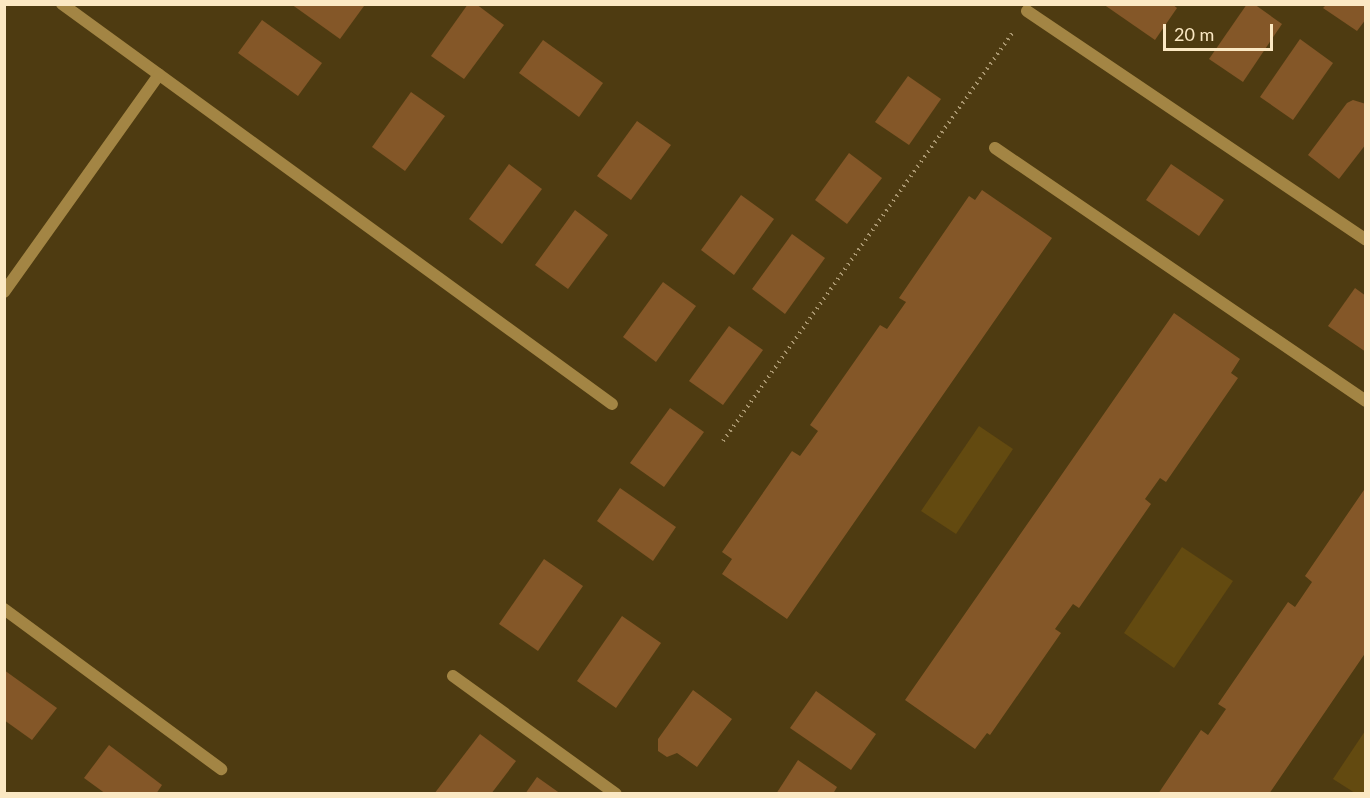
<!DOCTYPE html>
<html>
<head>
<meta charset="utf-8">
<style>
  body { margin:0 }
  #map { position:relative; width:1370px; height:798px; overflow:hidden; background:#4e3b11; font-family:Lato,sans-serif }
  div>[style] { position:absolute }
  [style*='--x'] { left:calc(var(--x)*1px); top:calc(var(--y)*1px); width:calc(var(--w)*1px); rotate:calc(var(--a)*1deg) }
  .green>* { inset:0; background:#634a10 }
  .building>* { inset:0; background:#845728 }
  .path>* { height:4px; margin-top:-2px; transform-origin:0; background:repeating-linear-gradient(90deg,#a9966f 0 1.5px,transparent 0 6px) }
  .service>* { height:12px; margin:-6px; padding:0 6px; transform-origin:6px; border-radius:6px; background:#a38544 }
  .minor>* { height:12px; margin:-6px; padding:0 6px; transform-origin:6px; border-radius:6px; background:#a38544 }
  span { translate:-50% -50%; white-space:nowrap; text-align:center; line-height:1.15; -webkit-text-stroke:4.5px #4e3b11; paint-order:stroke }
  .frame { position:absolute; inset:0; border:6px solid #fbe8c3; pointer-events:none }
  .scale { position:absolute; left:1163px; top:24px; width:110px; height:27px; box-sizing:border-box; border:3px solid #fbe8c3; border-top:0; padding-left:8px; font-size:18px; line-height:21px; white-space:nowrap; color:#fbe8c3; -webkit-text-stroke:4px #4e3b11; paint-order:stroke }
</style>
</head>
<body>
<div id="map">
  <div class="green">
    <i style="clip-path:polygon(979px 426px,1013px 449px,956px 534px,921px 511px)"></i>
    <i style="clip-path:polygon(1182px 547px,1233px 581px,1174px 668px,1124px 633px)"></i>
    <i style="clip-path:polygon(1365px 731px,1365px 793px,1355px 793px,1333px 779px)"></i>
  </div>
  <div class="building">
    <i style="clip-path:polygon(291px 4px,361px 4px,364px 6px,340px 39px)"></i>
    <i style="clip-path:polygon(468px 4px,476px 4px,504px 25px,464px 79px,431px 56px)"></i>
    <i style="clip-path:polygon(1103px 4px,1172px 4px,1177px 8px,1155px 40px)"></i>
    <i style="clip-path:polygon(1247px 4px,1254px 4px,1282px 24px,1243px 82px,1209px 59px)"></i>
    <i style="clip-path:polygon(1326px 5px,1366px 5px,1366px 19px,1357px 31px,1323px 8px)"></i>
    <i style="clip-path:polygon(262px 20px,322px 63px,298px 96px,238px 53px)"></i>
    <i style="clip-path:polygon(1300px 39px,1333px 63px,1293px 120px,1260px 97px)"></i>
    <i style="clip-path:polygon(543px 40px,603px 83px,579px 117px,519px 73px)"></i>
    <i style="clip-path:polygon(908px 76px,941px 99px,909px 145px,875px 122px)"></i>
    <i style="clip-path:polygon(411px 92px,445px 116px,405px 171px,372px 147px)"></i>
    <i style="clip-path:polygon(1353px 100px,1366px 104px,1366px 144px,1339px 179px,1308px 155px,1347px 103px)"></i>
    <i style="clip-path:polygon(637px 121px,671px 145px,631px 200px,597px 176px)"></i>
    <i style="clip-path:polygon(849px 153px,882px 178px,847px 224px,815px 200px)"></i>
    <i style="clip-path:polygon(509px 164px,542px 189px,502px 244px,469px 219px)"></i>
    <i style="clip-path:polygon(1171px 164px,1224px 200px,1199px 236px,1146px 200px)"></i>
    <i style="clip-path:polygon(982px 190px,1052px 238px,787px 619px,722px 574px,732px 559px,722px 552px,792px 451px,800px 456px,818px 431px,810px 425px,880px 325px,887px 329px,906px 302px,899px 298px,969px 196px,975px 200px)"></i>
    <i style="clip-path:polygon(741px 195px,774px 219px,734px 275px,701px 250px)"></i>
    <i style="clip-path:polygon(575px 210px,608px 235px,568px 289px,535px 265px)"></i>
    <i style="clip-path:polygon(792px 234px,825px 258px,785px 314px,752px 289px)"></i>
    <i style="clip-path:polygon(663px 282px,696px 306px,656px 362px,623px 337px)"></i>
    <i style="clip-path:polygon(1355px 288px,1366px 296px,1366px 352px,1328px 326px)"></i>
    <i style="clip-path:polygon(1174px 313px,1240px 359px,1231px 373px,1238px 378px,1166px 482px,1160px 478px,1145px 499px,1151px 504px,1079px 608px,1073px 604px,1055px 629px,1061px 633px,990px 735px,987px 733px,975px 749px,905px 700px)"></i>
    <i style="clip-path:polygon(729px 326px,763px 350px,723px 405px,689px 381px)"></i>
    <i style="clip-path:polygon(670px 408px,704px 432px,664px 487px,630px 463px)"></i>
    <i style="clip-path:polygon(1366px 487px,1366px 652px,1269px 794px,1158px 794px,1201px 730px,1208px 735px,1226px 709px,1218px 704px,1288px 602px,1295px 607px,1312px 582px,1305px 576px)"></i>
    <i style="clip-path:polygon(620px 488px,676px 527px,653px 561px,597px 521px)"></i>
    <i style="clip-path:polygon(544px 559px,583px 586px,538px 651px,499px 624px)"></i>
    <i style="clip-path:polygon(622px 616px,661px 643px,616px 708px,577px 681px)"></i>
    <i style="clip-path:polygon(4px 670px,57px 708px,32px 740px,4px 720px)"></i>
    <i style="clip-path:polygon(693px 690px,732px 719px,697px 767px,677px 753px,667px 757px,658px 751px,658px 739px)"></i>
    <i style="clip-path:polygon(816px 691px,876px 734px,851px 770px,790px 728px)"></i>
    <i style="clip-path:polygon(480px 734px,516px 761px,491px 794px,434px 794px)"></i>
    <i style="clip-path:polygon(109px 745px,162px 785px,156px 794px,106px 794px,84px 778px)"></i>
    <i style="clip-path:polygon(798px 760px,837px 787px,833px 794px,776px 794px)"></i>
    <i style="clip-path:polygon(537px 777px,561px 794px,525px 794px)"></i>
  </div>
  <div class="path">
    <i style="--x:723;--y:441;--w:501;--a:-54.66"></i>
  </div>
  <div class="service">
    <i style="--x:62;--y:4;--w:680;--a:36.03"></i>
    <i style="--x:995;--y:148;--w:449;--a:34.3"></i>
    <i style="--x:4;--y:292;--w:267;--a:-54.5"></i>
    <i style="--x:4;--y:609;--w:270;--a:36.4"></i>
  </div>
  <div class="minor">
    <i style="--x:1027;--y:11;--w:409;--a:34"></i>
    <i style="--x:453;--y:676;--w:201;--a:35.9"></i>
  </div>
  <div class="frame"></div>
  <div class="scale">20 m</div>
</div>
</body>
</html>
